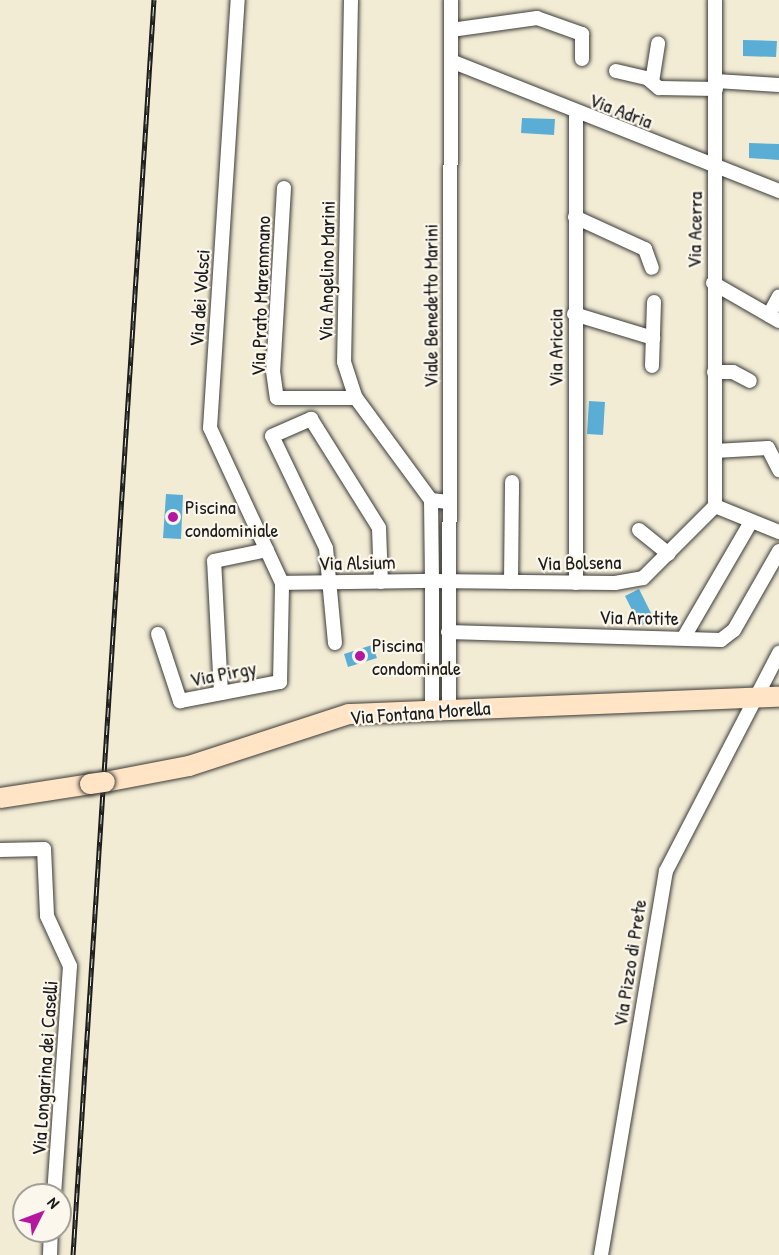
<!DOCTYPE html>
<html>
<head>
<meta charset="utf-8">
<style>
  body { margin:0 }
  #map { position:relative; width:779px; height:1255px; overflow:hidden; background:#f2ecd5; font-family:"Patrick Hand",sans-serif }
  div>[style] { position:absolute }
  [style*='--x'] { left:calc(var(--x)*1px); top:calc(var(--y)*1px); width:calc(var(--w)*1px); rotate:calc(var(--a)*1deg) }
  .water>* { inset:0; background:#5aaed6 }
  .roads { filter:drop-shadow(0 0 2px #3c3b38) drop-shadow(0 0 2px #3c3b38) }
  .street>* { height:14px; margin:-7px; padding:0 7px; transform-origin:7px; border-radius:7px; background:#fff }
  .secondary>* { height:20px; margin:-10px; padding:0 10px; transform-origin:10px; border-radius:10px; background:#ffe4c6 }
  .rail>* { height:5px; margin-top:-2.5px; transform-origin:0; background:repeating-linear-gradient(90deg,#fbf7ec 0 9px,#1c1c1c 0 18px); box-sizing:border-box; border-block:2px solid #1c1c1c }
  .bridges { filter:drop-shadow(0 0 2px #3c3b38) drop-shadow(0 0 2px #3c3b38) }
  .secondary-bridge>* { height:20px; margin:-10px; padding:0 10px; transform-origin:10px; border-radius:10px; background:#ffe4c6 }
  .dots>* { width:16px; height:16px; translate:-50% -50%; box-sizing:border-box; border:3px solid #fbf7ec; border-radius:50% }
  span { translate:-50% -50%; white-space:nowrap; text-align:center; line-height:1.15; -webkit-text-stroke:4.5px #fbf7ec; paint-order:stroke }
  .street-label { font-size:20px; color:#1c1c1c }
  .poi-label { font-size:20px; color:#1c1c1c }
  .left { translate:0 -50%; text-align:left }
  .north { position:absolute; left:12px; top:1183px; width:60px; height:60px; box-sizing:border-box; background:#fbf7ec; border:2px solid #a29f99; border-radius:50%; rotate:48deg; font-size:16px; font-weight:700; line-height:24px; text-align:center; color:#1c1c1c }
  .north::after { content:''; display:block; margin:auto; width:21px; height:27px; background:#b5179e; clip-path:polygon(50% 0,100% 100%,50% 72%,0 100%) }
</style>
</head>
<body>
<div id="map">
  <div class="water">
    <i style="clip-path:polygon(743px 40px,777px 41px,776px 57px,743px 56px)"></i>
    <i style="clip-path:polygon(522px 118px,555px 119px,554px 135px,521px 133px)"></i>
    <i style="clip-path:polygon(749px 143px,779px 144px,779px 160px,749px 158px)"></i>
    <i style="clip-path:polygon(589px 401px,605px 402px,603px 435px,587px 434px)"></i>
    <i style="clip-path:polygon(166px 494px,183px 495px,181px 539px,163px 538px)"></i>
    <i style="clip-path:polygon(639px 589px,654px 619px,640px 626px,625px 596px)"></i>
    <i style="clip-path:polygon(372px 645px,377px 658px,348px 667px,344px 654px)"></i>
  </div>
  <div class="roads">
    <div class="street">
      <i style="--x:351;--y:0;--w:362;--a:91.1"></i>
      <i style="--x:344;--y:362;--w:38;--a:72"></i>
      <i style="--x:356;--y:398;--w:127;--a:53.7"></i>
      <i style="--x:431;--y:500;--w:17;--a:7"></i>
      <i style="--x:451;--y:30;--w:87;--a:-7.9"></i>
      <i style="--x:537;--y:18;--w:48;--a:19.6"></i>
      <i style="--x:582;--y:34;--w:25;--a:90"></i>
      <i style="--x:451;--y:61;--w:353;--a:21.6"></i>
      <i style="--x:616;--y:71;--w:32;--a:13"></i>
      <i style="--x:647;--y:78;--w:16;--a:40"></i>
      <i style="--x:659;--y:88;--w:57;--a:1"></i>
      <i style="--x:716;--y:81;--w:63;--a:3.6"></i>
      <i style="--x:652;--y:82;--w:39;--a:-81"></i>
      <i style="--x:576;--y:113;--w:470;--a:90"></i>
      <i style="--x:284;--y:188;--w:183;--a:93.4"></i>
      <i style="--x:273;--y:371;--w:27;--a:82"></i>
      <i style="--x:277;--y:398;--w:79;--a:0"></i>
      <i style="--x:575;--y:217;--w:77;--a:24.6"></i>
      <i style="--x:645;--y:249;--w:20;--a:70"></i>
      <i style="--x:713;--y:283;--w:76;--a:29.9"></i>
      <i style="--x:574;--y:314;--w:83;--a:16.9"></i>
      <i style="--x:769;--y:315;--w:21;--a:-62"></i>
      <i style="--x:652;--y:366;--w:64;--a:-88.2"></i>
      <i style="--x:714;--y:372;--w:19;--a:0"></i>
      <i style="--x:733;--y:372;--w:19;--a:28"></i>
      <i style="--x:715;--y:451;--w:53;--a:-3.2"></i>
      <i style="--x:768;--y:448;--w:25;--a:63"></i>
      <i style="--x:715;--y:506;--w:506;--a:-90"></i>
      <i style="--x:715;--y:506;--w:69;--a:22.1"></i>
      <i style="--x:639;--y:530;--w:38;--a:39"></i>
      <i style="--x:511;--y:582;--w:100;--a:-89.4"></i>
      <i style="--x:282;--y:583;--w:150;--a:-0.8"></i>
      <i style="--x:432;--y:581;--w:81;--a:-90.7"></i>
      <i style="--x:448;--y:632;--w:273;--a:1.7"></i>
      <i style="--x:721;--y:640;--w:16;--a:-38"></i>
      <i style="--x:734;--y:630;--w:91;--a:-60.3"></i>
      <i style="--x:158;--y:634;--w:71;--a:71.8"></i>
      <i style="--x:180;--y:701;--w:102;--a:-10.8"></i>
      <i style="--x:280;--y:682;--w:99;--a:-88.8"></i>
      <i style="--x:282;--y:583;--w:171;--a:-114.9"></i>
      <i style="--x:210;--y:428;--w:429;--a:-86.3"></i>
      <i style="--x:684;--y:637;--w:133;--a:-59.8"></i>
      <i style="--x:335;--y:643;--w:95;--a:-95.4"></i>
      <i style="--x:326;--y:548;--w:124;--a:-115.7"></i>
      <i style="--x:272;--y:436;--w:43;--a:-23.6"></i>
      <i style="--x:311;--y:419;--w:128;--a:58"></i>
      <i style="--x:379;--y:528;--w:54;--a:87.9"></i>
      <i style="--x:221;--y:693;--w:132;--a:-93"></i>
      <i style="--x:214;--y:561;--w:54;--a:-11.7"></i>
      <i style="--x:432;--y:708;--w:127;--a:-90"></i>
      <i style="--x:432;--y:581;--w:183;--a:0.6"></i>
      <i style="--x:615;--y:583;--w:28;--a:-10"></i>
      <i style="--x:643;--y:578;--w:102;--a:-45"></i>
      <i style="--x:449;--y:708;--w:708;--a:-89.84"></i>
      <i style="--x:0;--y:850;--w:44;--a:-1.3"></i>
      <i style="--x:44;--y:849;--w:67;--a:87.4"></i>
      <i style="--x:47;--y:916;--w:55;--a:65.3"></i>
      <i style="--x:70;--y:966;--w:230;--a:94"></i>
      <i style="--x:50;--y:1255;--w:24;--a:-88"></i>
      <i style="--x:601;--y:1255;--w:389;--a:-80.4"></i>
      <i style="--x:666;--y:871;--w:246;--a:-62.6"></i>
    </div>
    <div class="secondary">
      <i style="--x:105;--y:782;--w:86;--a:-10.8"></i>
      <i style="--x:189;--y:766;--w:168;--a:-18"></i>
      <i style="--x:349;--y:714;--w:430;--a:-2.3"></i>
      <i style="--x:0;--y:798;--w:91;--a:-8.8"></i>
    </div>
  </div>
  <div class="rail">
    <i style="--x:73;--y:1255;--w:1258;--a:-86.31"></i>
  </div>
  <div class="bridges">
    <div class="secondary-bridge">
      <i style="--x:90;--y:784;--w:15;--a:-8"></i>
    </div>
  </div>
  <div class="dots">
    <i style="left:173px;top:517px;background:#b5179e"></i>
    <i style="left:360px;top:656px;background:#b5179e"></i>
  </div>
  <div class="street-label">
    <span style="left:621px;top:110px;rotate:21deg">Via Adria</span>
    <span style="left:694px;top:230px;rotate:-89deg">Via Acerra</span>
    <span style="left:326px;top:271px;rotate:-89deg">Via Angelino Marini</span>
    <span style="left:260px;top:296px;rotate:-88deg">Via Prato Maremmano</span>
    <span style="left:199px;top:298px;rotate:-86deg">Via dei Volsci</span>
    <span style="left:430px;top:306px;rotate:-90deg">Viale Benedetto Marini</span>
    <span style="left:555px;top:348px;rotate:-90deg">Via Ariccia</span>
    <span style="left:357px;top:562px;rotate:-1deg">Via Alsium</span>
    <span style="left:579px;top:562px;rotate:-1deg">Via Bolsena</span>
    <span style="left:639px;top:617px;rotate:1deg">Via Arotite</span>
    <span style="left:223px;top:673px;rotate:-11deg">Via Pirgy</span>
    <span style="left:420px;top:712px;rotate:-4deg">Via Fontana Morella</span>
    <span style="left:629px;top:963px;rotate:-81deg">Via Pizzo di Prete</span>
    <span style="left:44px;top:1068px;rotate:-86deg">Via Longarina dei Caselli</span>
  </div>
  <div class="poi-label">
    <span class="left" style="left:185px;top:518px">Piscina<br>condominiale</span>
    <span class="left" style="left:372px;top:656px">Piscina<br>condominale</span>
  </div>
  <div class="north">N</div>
</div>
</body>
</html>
